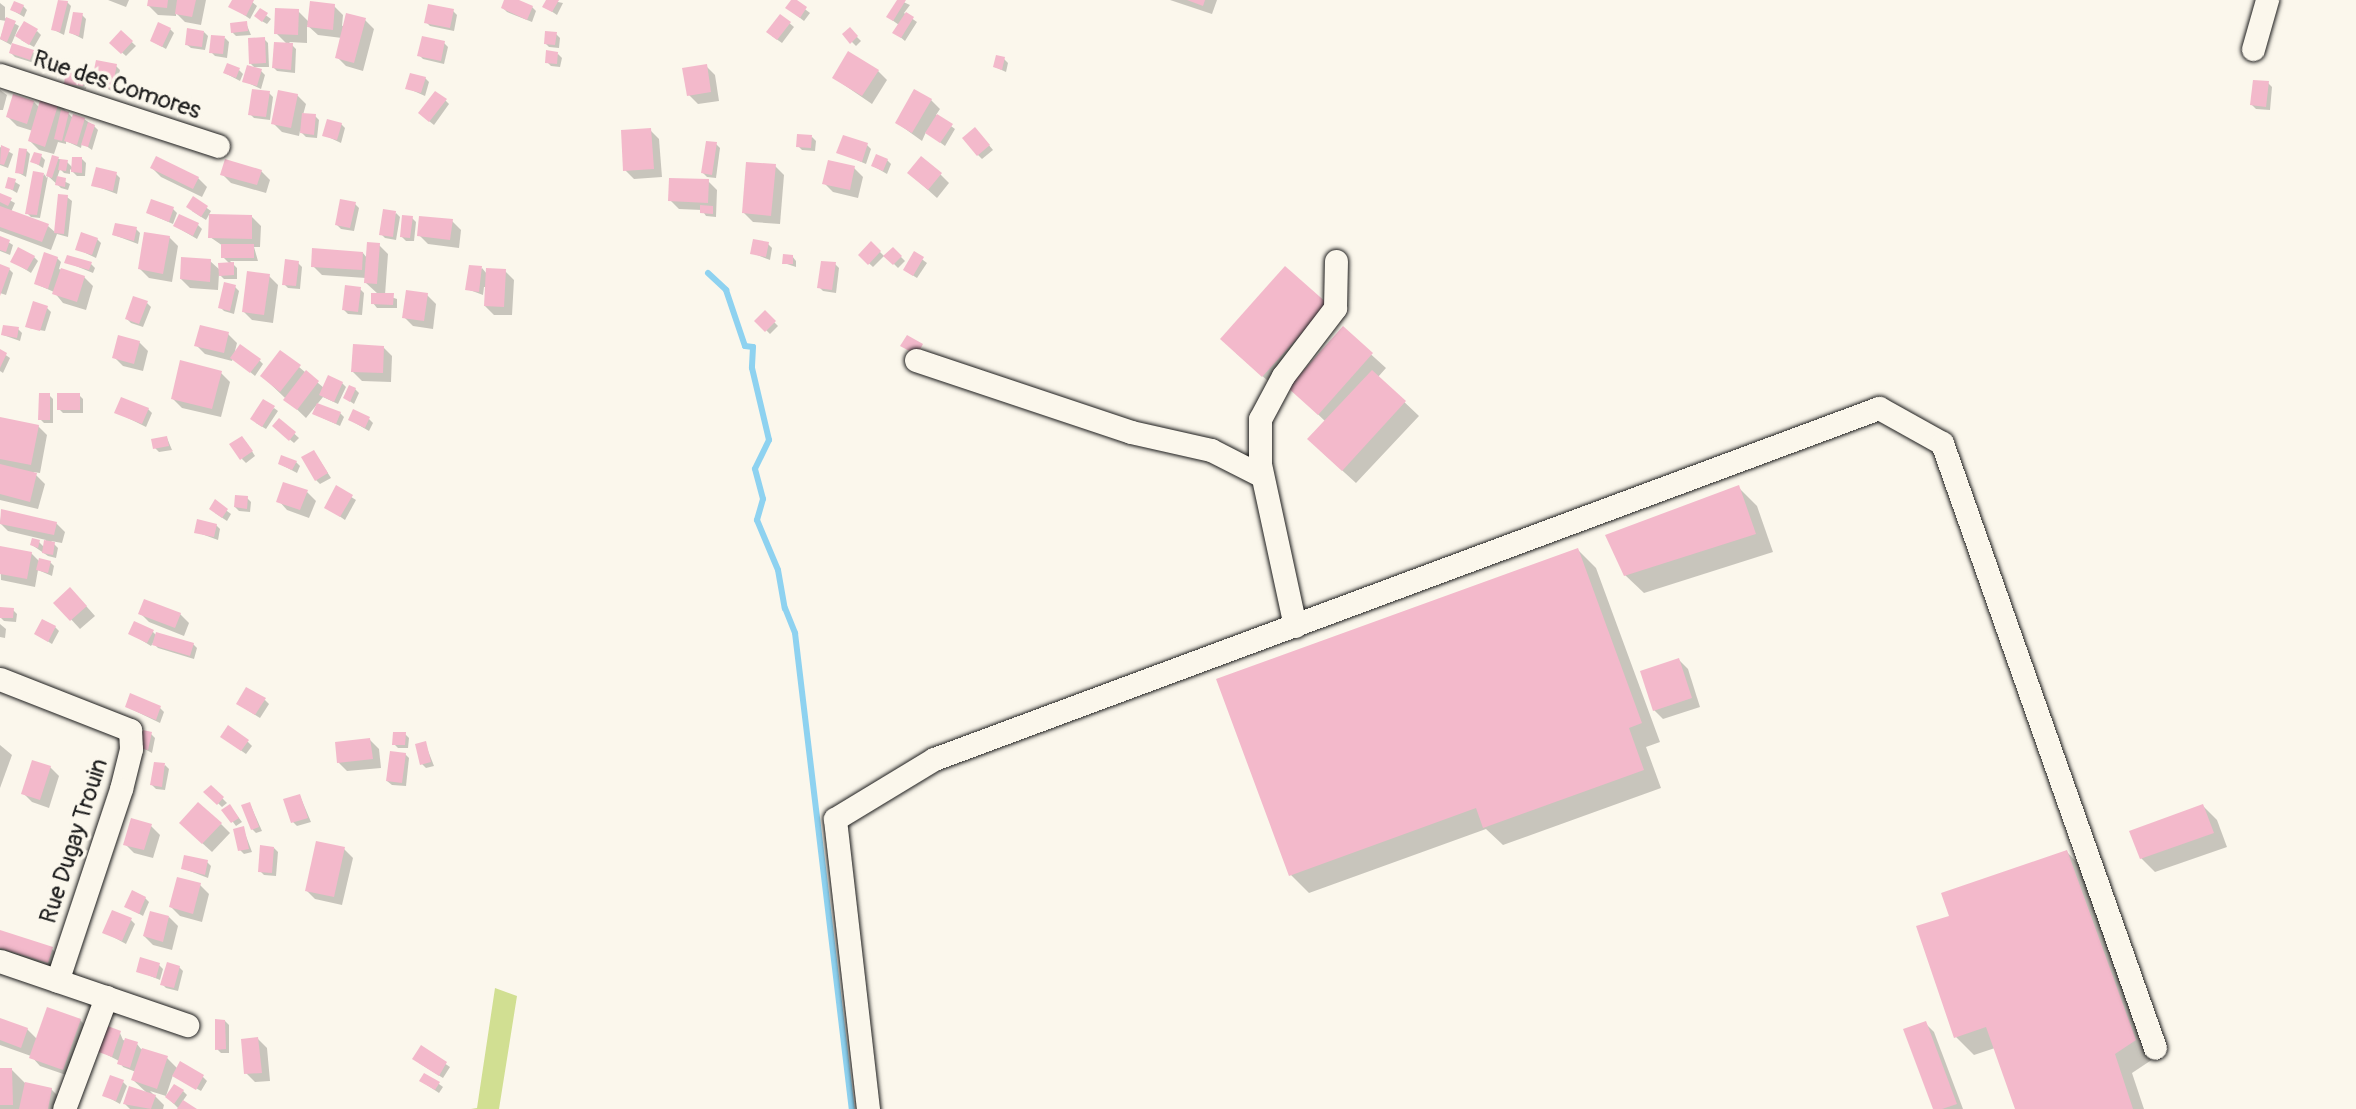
<!DOCTYPE html>
<html>
<head>
<meta charset="utf-8">
<style>
  body { margin:0 }
  #map { position:relative; width:2356px; height:1109px; overflow:hidden; background:#fbf7ec; font-family:Pangolin,sans-serif }
  div>[style] { position:absolute }
  [style*='--x'] { left:calc(var(--x)*1px); top:calc(var(--y)*1px); width:calc(var(--w)*1px); rotate:calc(var(--a)*1deg) }
  .green>* { inset:0; background:#d1df92 }
  .shadow>* { inset:0; background:#0003 }
  .stream>* { height:6px; margin:-3px; padding:0 3px; transform-origin:3px; border-radius:3px; background:#8ed2f0 }
  .building>* { inset:0; background:#f3b9cb }
  .roads { filter:drop-shadow(0 0 2px #1c1c1c) drop-shadow(0 0 2px #1c1c1c) }
  .street>* { height:23px; margin:-11.5px; padding:0 11.5px; transform-origin:11.5px; border-radius:11.5px; background:#fbf7ec }
  span { translate:-50% -50%; white-space:nowrap; text-align:center; line-height:1.15; -webkit-text-stroke:7px #fbf7ec; paint-order:stroke }
  .street-label { font-size:24px; color:#1c1c1c }
</style>
</head>
<body>
<div id="map">
  <div class="green">
    <i style="clip-path:polygon(495px 988px,517px 996px,499px 1109px,471px 1109px,477px 1108px)"></i>
  </div>
  <div class="shadow">
    <i style="clip-path:polygon(108px 0,129px 0,126px 7px)"></i>
    <i style="clip-path:polygon(149px 0,206px 0,201px 25px,185px 22px,176px 13px,176px 16px,158px 15px,149px 6px)"></i>
    <i style="clip-path:polygon(234px 0,250px 0,257px 6px,250px 19px,231px 6px)"></i>
    <i style="clip-path:polygon(506px 0,515px 0,532px 7px,536px 11px,532px 22px,507px 12px,503px 8px)"></i>
    <i style="clip-path:polygon(548px 0,563px 3px,557px 15px,545px 7px)"></i>
    <i style="clip-path:polygon(793px 0,810px 13px,804px 21px,791px 11px)"></i>
    <i style="clip-path:polygon(899px 0,910px 5px,904px 13px,917px 22px,905px 41px,899px 36px,899px 25px,892px 20px)"></i>
    <i style="clip-path:polygon(1170px 0,1217px 0,1212px 14px)"></i>
    <i style="clip-path:polygon(67px 2px,71px 6px,64px 35px,52px 29px)"></i>
    <i style="clip-path:polygon(0 3px,5px 7px,5px 18px,19px 26px,11px 45px,33px 52px,37px 56px,34px 63px,15px 57px,11px 53px,13px 46px,0 39px,6px 21px,0 20px)"></i>
    <i style="clip-path:polygon(23px 6px,27px 10px,24px 17px,12px 10px)"></i>
    <i style="clip-path:polygon(334px 6px,343px 15px,342px 26px,365px 20px,374px 29px,363px 71px,346px 66px,337px 57px,342px 38px,318px 35px,307px 25px,307px 43px,289px 42px,296px 49px,295px 73px,277px 71px,273px 67px,288px 45px,276px 33px,298px 11px,309px 22px)"></i>
    <i style="clip-path:polygon(260px 11px,271px 19px,267px 24px,260px 20px)"></i>
    <i style="clip-path:polygon(453px 11px,457px 15px,454px 31px,430px 26px,426px 22px)"></i>
    <i style="clip-path:polygon(82px 15px,86px 19px,83px 39px,71px 33px)"></i>
    <i style="clip-path:polygon(781px 16px,794px 27px,782px 43px,772px 36px)"></i>
    <i style="clip-path:polygon(246px 23px,251px 35px,236px 36px,232px 32px)"></i>
    <i style="clip-path:polygon(170px 29px,174px 33px,166px 49px,152px 41px)"></i>
    <i style="clip-path:polygon(850px 30px,861px 41px,856px 46px,844px 34px)"></i>
    <i style="clip-path:polygon(37px 31px,41px 35px,34px 47px,21px 40px)"></i>
    <i style="clip-path:polygon(121px 32px,136px 46px,126px 56px,111px 43px)"></i>
    <i style="clip-path:polygon(204px 32px,208px 36px,205px 50px,191px 48px,186px 44px)"></i>
    <i style="clip-path:polygon(556px 34px,560px 38px,559px 48px,549px 47px,545px 43px)"></i>
    <i style="clip-path:polygon(225px 38px,229px 42px,227px 58px,215px 56px,211px 52px)"></i>
    <i style="clip-path:polygon(264px 39px,268px 43px,269px 67px,254px 67px,250px 63px)"></i>
    <i style="clip-path:polygon(444px 43px,448px 47px,444px 64px,423px 59px,419px 55px)"></i>
    <i style="clip-path:polygon(558px 54px,562px 58px,560px 67px,551px 66px,547px 62px)"></i>
    <i style="clip-path:polygon(1004px 59px,1008px 63px,1006px 72px,995px 67px)"></i>
    <i style="clip-path:polygon(116px 66px,120px 70px,115px 92px,93px 84px)"></i>
    <i style="clip-path:polygon(706px 66px,715px 75px,719px 101px,698px 104px,689px 95px)"></i>
    <i style="clip-path:polygon(239px 70px,243px 74px,240px 81px,225px 73px)"></i>
    <i style="clip-path:polygon(261px 71px,265px 75px,261px 89px,244px 81px)"></i>
    <i style="clip-path:polygon(878px 71px,887px 80px,872px 104px,834px 78px)"></i>
    <i style="clip-path:polygon(83px 73px,87px 77px,86px 89px,70px 88px,66px 84px)"></i>
    <i style="clip-path:polygon(425px 78px,429px 82px,425px 96px,407px 88px)"></i>
    <i style="clip-path:polygon(2268px 83px,2272px 87px,2270px 110px,2256px 109px,2252px 105px)"></i>
    <i style="clip-path:polygon(0 90px,7px 95px,3px 110px,0 110px)"></i>
    <i style="clip-path:polygon(269px 93px,273px 97px,270px 120px,254px 118px,250px 114px)"></i>
    <i style="clip-path:polygon(297px 95px,306px 104px,303px 115px,315px 116px,319px 120px,317px 138px,306px 137px,300px 131px,299px 136px,282px 132px,273px 123px)"></i>
    <i style="clip-path:polygon(445px 100px,449px 104px,434px 125px,424px 117px)"></i>
    <i style="clip-path:polygon(931px 100px,940px 109px,936px 115px,955px 129px,945px 146px,926px 132px,922px 141px,897px 123px)"></i>
    <i style="clip-path:polygon(34px 102px,40px 108px,58px 103px,73px 118px,84px 119px,94px 126px,98px 130px,92px 150px,82px 143px,81px 148px,66px 141px,66px 144px,58px 142px,54px 154px,39px 150px,30px 141px,33px 131px,17px 126px,8px 117px)"></i>
    <i style="clip-path:polygon(341px 124px,345px 128px,341px 143px,324px 135px)"></i>
    <i style="clip-path:polygon(650px 130px,659px 139px,662px 177px,634px 179px,625px 170px)"></i>
    <i style="clip-path:polygon(979px 133px,993px 150px,982px 159px,978px 155px)"></i>
    <i style="clip-path:polygon(812px 137px,816px 141px,815px 151px,802px 150px,798px 146px)"></i>
    <i style="clip-path:polygon(716px 144px,720px 148px,716px 178px,707px 177px,703px 173px)"></i>
    <i style="clip-path:polygon(867px 145px,871px 149px,866px 164px,838px 152px)"></i>
    <i style="clip-path:polygon(0 147px,13px 154px,8px 168px,0 165px)"></i>
    <i style="clip-path:polygon(26px 150px,30px 154px,26px 177px,17px 172px)"></i>
    <i style="clip-path:polygon(41px 156px,45px 160px,43px 168px,32px 161px)"></i>
    <i style="clip-path:polygon(54px 157px,67px 162px,73px 168px,82px 159px,86px 163px,85px 176px,77px 176px,70px 169px,70px 174px,64px 173px,60px 169px,57px 178px,70px 184px,68px 190px,61px 188px,48px 176px,40px 218px,31px 217px,27px 213px,44px 174px,47px 178px)"></i>
    <i style="clip-path:polygon(887px 160px,891px 164px,887px 174px,873px 166px)"></i>
    <i style="clip-path:polygon(775px 166px,784px 175px,780px 224px,753px 222px,744px 213px)"></i>
    <i style="clip-path:polygon(152px 168px,198px 178px,207px 187px,202px 197px,161px 177px)"></i>
    <i style="clip-path:polygon(854px 168px,863px 177px,858px 198px,833px 192px,824px 183px)"></i>
    <i style="clip-path:polygon(261px 171px,270px 180px,266px 193px,231px 183px,222px 174px)"></i>
    <i style="clip-path:polygon(909px 173px,940px 174px,949px 183px,937px 198px)"></i>
    <i style="clip-path:polygon(116px 174px,120px 178px,117px 194px,93px 185px)"></i>
    <i style="clip-path:polygon(10px 179px,20px 185px,17px 193px,7px 187px)"></i>
    <i style="clip-path:polygon(708px 181px,717px 190px,716px 217px,706px 216px,702px 210px,679px 209px,670px 200px)"></i>
    <i style="clip-path:polygon(0 186px,0 195px,15px 203px,11px 212px,48px 226px,56px 233px,60px 196px,67px 197px,72px 201px,68px 237px,57px 234px,51px 250px,0 231px)"></i>
    <i style="clip-path:polygon(194px 199px,211px 211px,206px 220px,192px 211px)"></i>
    <i style="clip-path:polygon(355px 204px,359px 208px,354px 231px,341px 229px,337px 225px)"></i>
    <i style="clip-path:polygon(173px 209px,177px 213px,173px 224px,148px 213px)"></i>
    <i style="clip-path:polygon(396px 213px,400px 217px,396px 240px,385px 238px,381px 234px)"></i>
    <i style="clip-path:polygon(252px 217px,261px 226px,260px 247px,254px 247px,258px 261px,230px 261px,237px 268px,237px 279px,224px 279px,219px 274px,218px 290px,190px 288px,181px 279px,210px 261px,220px 270px,230px 264px,223px 257px,223px 246px,210px 237px)"></i>
    <i style="clip-path:polygon(412px 218px,416px 222px,414px 241px,406px 241px,402px 237px)"></i>
    <i style="clip-path:polygon(452px 221px,461px 230px,459px 248px,428px 244px,419px 235px)"></i>
    <i style="clip-path:polygon(198px 225px,202px 229px,197px 239px,175px 226px)"></i>
    <i style="clip-path:polygon(136px 229px,140px 233px,138px 244px,114px 235px)"></i>
    <i style="clip-path:polygon(0 237px,13px 245px,10px 255px,0 251px)"></i>
    <i style="clip-path:polygon(169px 237px,178px 246px,172px 282px,149px 278px,140px 269px)"></i>
    <i style="clip-path:polygon(97px 239px,101px 243px,96px 258px,77px 249px)"></i>
    <i style="clip-path:polygon(871px 243px,884px 256px,873px 267px,860px 255px)"></i>
    <i style="clip-path:polygon(768px 244px,772px 248px,770px 260px,752px 253px)"></i>
    <i style="clip-path:polygon(379px 245px,388px 254px,385px 295px,397px 299px,397px 308px,377px 308px,373px 303px,378px 294px,366px 283px,366px 278px,322px 275px,313px 266px,363px 253px,367px 258px)"></i>
    <i style="clip-path:polygon(893px 249px,905px 261px,898px 268px,886px 256px)"></i>
    <i style="clip-path:polygon(915px 254px,927px 263px,917px 278px,909px 273px)"></i>
    <i style="clip-path:polygon(792px 256px,796px 261px,796px 267px,784px 263px)"></i>
    <i style="clip-path:polygon(34px 257px,38px 261px,31px 273px,12px 261px)"></i>
    <i style="clip-path:polygon(57px 258px,61px 262px,59px 269px,84px 277px,93px 286px,86px 310px,63px 303px,54px 292px,36px 284px)"></i>
    <i style="clip-path:polygon(66px 262px,91px 264px,95px 268px,93px 273px)"></i>
    <i style="clip-path:polygon(298px 263px,302px 267px,300px 289px,288px 288px,284px 284px)"></i>
    <i style="clip-path:polygon(835px 264px,839px 268px,836px 293px,823px 291px,819px 287px)"></i>
    <i style="clip-path:polygon(482px 268px,487px 274px,505px 271px,514px 280px,512px 315px,494px 315px,485px 306px,487px 287px,484px 287px,483px 295px,467px 289px)"></i>
    <i style="clip-path:polygon(0 269px,9px 269px,13px 273px,6px 295px,0 293px)"></i>
    <i style="clip-path:polygon(269px 276px,278px 285px,273px 323px,252px 320px,243px 311px)"></i>
    <i style="clip-path:polygon(235px 287px,239px 291px,234px 314px,224px 311px,220px 307px)"></i>
    <i style="clip-path:polygon(360px 289px,364px 293px,362px 315px,348px 314px,344px 310px)"></i>
    <i style="clip-path:polygon(427px 295px,436px 304px,433px 329px,413px 326px,404px 317px)"></i>
    <i style="clip-path:polygon(147px 303px,151px 307px,143px 327px,131px 323px,127px 319px)"></i>
    <i style="clip-path:polygon(1326px 305px,1277px 389px,1236px 353px)"></i>
    <i style="clip-path:polygon(47px 308px,51px 312px,45px 331px,29px 328px,27px 326px)"></i>
    <i style="clip-path:polygon(765px 313px,778px 326px,770px 334px,757px 321px)"></i>
    <i style="clip-path:polygon(18px 329px,22px 333px,20px 341px,3px 335px)"></i>
    <i style="clip-path:polygon(1343px 329px,1386px 368px,1378px 377px,1419px 416px,1356px 483px,1323px 453px,1326px 422px,1304px 401px)"></i>
    <i style="clip-path:polygon(228px 334px,237px 343px,234px 355px,259px 360px,263px 364px,255px 376px,233px 358px,232px 361px,205px 354px,196px 345px)"></i>
    <i style="clip-path:polygon(139px 342px,148px 351px,143px 371px,123px 366px,114px 357px)"></i>
    <i style="clip-path:polygon(383px 347px,392px 356px,391px 382px,362px 381px,353px 372px)"></i>
    <i style="clip-path:polygon(0 351px,10px 358px,3px 373px,0 371px)"></i>
    <i style="clip-path:polygon(299px 367px,324px 388px,342px 383px,346px 387px,338px 404px,323px 397px,306px 418px,262px 376px)"></i>
    <i style="clip-path:polygon(221px 373px,230px 382px,221px 417px,182px 408px,173px 399px)"></i>
    <i style="clip-path:polygon(355px 389px,359px 393px,354px 404px,345px 398px)"></i>
    <i style="clip-path:polygon(49px 395px,53px 399px,53px 423px,44px 423px,40px 419px)"></i>
    <i style="clip-path:polygon(79px 395px,83px 399px,83px 413px,63px 413px,59px 409px)"></i>
    <i style="clip-path:polygon(274px 408px,278px 411px,266px 429px,256px 423px)"></i>
    <i style="clip-path:polygon(148px 409px,152px 413px,146px 427px,116px 412px)"></i>
    <i style="clip-path:polygon(340px 413px,344px 417px,340px 426px,314px 414px)"></i>
    <i style="clip-path:polygon(0 419px,38px 426px,47px 435px,40px 473px,33px 472px,45px 484px,38px 509px,0 500px)"></i>
    <i style="clip-path:polygon(369px 419px,373px 423px,369px 431px,350px 420px)"></i>
    <i style="clip-path:polygon(279px 420px,299px 438px,294px 443px,274px 426px)"></i>
    <i style="clip-path:polygon(167px 438px,172px 450px,159px 452px,155px 448px)"></i>
    <i style="clip-path:polygon(246px 442px,255px 456px,246px 463px,242px 459px)"></i>
    <i style="clip-path:polygon(317px 456px,331px 478px,320px 484px,316px 480px)"></i>
    <i style="clip-path:polygon(296px 462px,300px 466px,297px 473px,280px 464px)"></i>
    <i style="clip-path:polygon(1738px 487px,1757px 506px,1773px 552px,1644px 593px,1625px 575px)"></i>
    <i style="clip-path:polygon(337px 488px,356px 500px,345px 520px,326px 507px)"></i>
    <i style="clip-path:polygon(307px 492px,316px 501px,309px 518px,287px 510px,279px 501px)"></i>
    <i style="clip-path:polygon(247px 498px,251px 502px,250px 512px,239px 511px,235px 507px)"></i>
    <i style="clip-path:polygon(215px 502px,231px 514px,227px 521px,215px 513px)"></i>
    <i style="clip-path:polygon(2px 511px,56px 523px,65px 532px,62px 543px,51px 541px,58px 548px,56px 558px,48px 556px,32px 545px,39px 542px,44px 547px,46px 540px,8px 531px,0 523px)"></i>
    <i style="clip-path:polygon(216px 525px,220px 529px,218px 540px,196px 532px)"></i>
    <i style="clip-path:polygon(0 548px,31px 553px,40px 562px,50px 562px,54px 566px,52px 576px,38px 570px,35px 587px,1px 580px)"></i>
    <i style="clip-path:polygon(1578px 550px,1596px 568px,1660px 742px,1646px 747px,1661px 788px,1503px 845px,1486px 829px,1309px 893px,1291px 875px)"></i>
    <i style="clip-path:polygon(79px 598px,95px 616px,80px 629px,56px 603px)"></i>
    <i style="clip-path:polygon(13px 610px,17px 614px,16px 622px,4px 621px,0 617px)"></i>
    <i style="clip-path:polygon(140px 613px,180px 614px,189px 623px,184px 636px,149px 622px)"></i>
    <i style="clip-path:polygon(0 624px,6px 629px,5px 638px,0 637px)"></i>
    <i style="clip-path:polygon(55px 627px,59px 631px,52px 644px,36px 634px)"></i>
    <i style="clip-path:polygon(153px 632px,157px 636px,193px 644px,197px 648px,194px 659px,158px 648px,153px 643px,151px 646px,130px 633px)"></i>
    <i style="clip-path:polygon(1679px 660px,1688px 669px,1700px 707px,1663px 719px,1654px 710px)"></i>
    <i style="clip-path:polygon(265px 700px,269px 704px,260px 718px,238px 704px)"></i>
    <i style="clip-path:polygon(127px 707px,160px 708px,164px 712px,160px 723px)"></i>
    <i style="clip-path:polygon(151px 734px,155px 738px,152px 753px,141px 747px)"></i>
    <i style="clip-path:polygon(405px 734px,409px 738px,408px 748px,398px 748px,394px 744px)"></i>
    <i style="clip-path:polygon(226px 740px,248px 742px,252px 746px,246px 754px)"></i>
    <i style="clip-path:polygon(370px 740px,379px 749px,381px 768px,347px 771px,338px 762px)"></i>
    <i style="clip-path:polygon(425px 743px,434px 766px,426px 768px,422px 764px)"></i>
    <i style="clip-path:polygon(0 745px,12px 755px,0 788px)"></i>
    <i style="clip-path:polygon(405px 754px,409px 758px,406px 786px,392px 785px,387px 781px)"></i>
    <i style="clip-path:polygon(165px 765px,169px 769px,165px 790px,156px 789px,152px 785px)"></i>
    <i style="clip-path:polygon(50px 767px,59px 776px,49px 808px,32px 802px,23px 793px)"></i>
    <i style="clip-path:polygon(211px 787px,227px 803px,222px 807px,206px 792px)"></i>
    <i style="clip-path:polygon(300px 796px,311px 822px,297px 826px,293px 822px)"></i>
    <i style="clip-path:polygon(250px 804px,262px 831px,256px 833px,252px 829px)"></i>
    <i style="clip-path:polygon(2203px 806px,2217px 820px,2227px 847px,2155px 872px,2141px 858px)"></i>
    <i style="clip-path:polygon(224px 810px,233px 810px,242px 822px,236px 826px)"></i>
    <i style="clip-path:polygon(221px 824px,230px 833px,212px 852px,190px 832px)"></i>
    <i style="clip-path:polygon(151px 826px,160px 835px,153px 858px,134px 853px,125px 844px)"></i>
    <i style="clip-path:polygon(243px 828px,252px 852px,244px 854px,240px 850px)"></i>
    <i style="clip-path:polygon(274px 848px,278px 852px,276px 876px,264px 875px,260px 871px)"></i>
    <i style="clip-path:polygon(344px 849px,353px 858px,342px 905px,315px 899px,306px 890px)"></i>
    <i style="clip-path:polygon(2067px 852px,2085px 871px,2153px 1059px,2132px 1073px,2144px 1109px,2017px 1109px,1995px 1048px,1974px 1055px,1956px 1037px,1951px 917px)"></i>
    <i style="clip-path:polygon(207px 862px,211px 866px,208px 878px,182px 868px)"></i>
    <i style="clip-path:polygon(200px 885px,209px 894px,202px 922px,180px 916px,171px 907px)"></i>
    <i style="clip-path:polygon(145px 898px,149px 902px,143px 916px,127px 907px)"></i>
    <i style="clip-path:polygon(169px 917px,178px 926px,172px 950px,153px 945px,144px 936px)"></i>
    <i style="clip-path:polygon(131px 920px,135px 924px,126px 944px,104px 932px)"></i>
    <i style="clip-path:polygon(0 932px,52px 949px,66px 963px,62px 976px,0 956px)"></i>
    <i style="clip-path:polygon(159px 965px,163px 969px,160px 980px,138px 971px)"></i>
    <i style="clip-path:polygon(179px 967px,183px 971px,178px 991px,166px 988px,162px 984px)"></i>
    <i style="clip-path:polygon(0 1020px,27px 1029px,37px 1039px,80px 1020px,89px 1029px,72px 1077px,40px 1066px,31px 1056px,0 1045px)"></i>
    <i style="clip-path:polygon(225px 1021px,229px 1025px,229px 1053px,221px 1053px,217px 1049px)"></i>
    <i style="clip-path:polygon(1925px 1023px,1934px 1032px,1963px 1109px,1935px 1109px)"></i>
    <i style="clip-path:polygon(106px 1027px,120px 1033px,123px 1040px,137px 1044px,141px 1049px,167px 1058px,178px 1069px,203px 1077px,207px 1081px,201px 1091px,173px 1075px,166px 1096px,150px 1091px,164px 1105px,163px 1109px,130px 1109px,125px 1104px,147px 1093px,133px 1080px,136px 1072px,123px 1067px,119px 1061px,98px 1050px)"></i>
    <i style="clip-path:polygon(258px 1039px,267px 1048px,270px 1081px,255px 1082px,246px 1073px)"></i>
    <i style="clip-path:polygon(422px 1048px,450px 1067px,443px 1078px,419px 1063px)"></i>
    <i style="clip-path:polygon(0 1069px,11px 1069px,25px 1083px,51px 1089px,60px 1098px,58px 1109px,0 1109px)"></i>
    <i style="clip-path:polygon(421px 1081px,439px 1084px,443px 1087px,439px 1093px)"></i>
    <i style="clip-path:polygon(123px 1082px,127px 1086px,120px 1104px,104px 1095px)"></i>
    <i style="clip-path:polygon(183px 1091px,187px 1095px,182px 1102px,194px 1109px,179px 1109px,171px 1101px)"></i>
  </div>
  <div class="stream">
    <i style="--x:708;--y:273;--w:25;--a:43"></i>
    <i style="--x:726;--y:290;--w:59;--a:71.3"></i>
    <i style="--x:745;--y:346;--w:8;--a:7"></i>
    <i style="--x:753;--y:347;--w:21;--a:93"></i>
    <i style="--x:752;--y:368;--w:74;--a:76.7"></i>
    <i style="--x:769;--y:440;--w:32;--a:116"></i>
    <i style="--x:755;--y:469;--w:31;--a:75"></i>
    <i style="--x:763;--y:499;--w:22;--a:106"></i>
    <i style="--x:757;--y:520;--w:54;--a:67.2"></i>
    <i style="--x:778;--y:570;--w:39;--a:80"></i>
    <i style="--x:785;--y:608;--w:27;--a:68"></i>
    <i style="--x:795;--y:633;--w:479;--a:83.2"></i>
  </div>
  <div class="building">
    <i style="clip-path:polygon(58px 0,68px 1px,60px 32px,51px 30px)"></i>
    <i style="clip-path:polygon(148px 0,168px 0,167px 8px,147px 6px)"></i>
    <i style="clip-path:polygon(177px 0,196px 0,192px 17px,175px 14px)"></i>
    <i style="clip-path:polygon(232px 0,254px 0,246px 16px,228px 7px)"></i>
    <i style="clip-path:polygon(504px 0,519px 0,533px 6px,527px 20px,501px 8px)"></i>
    <i style="clip-path:polygon(546px 0,559px 0,552px 12px,542px 7px)"></i>
    <i style="clip-path:polygon(791px 0,797px 0,807px 7px,800px 18px,785px 8px)"></i>
    <i style="clip-path:polygon(897px 0,906px 0,893px 21px,886px 17px)"></i>
    <i style="clip-path:polygon(1187px 0,1205px 0,1203px 6px)"></i>
    <i style="clip-path:polygon(14px 1px,24px 5px,20px 14px,10px 10px)"></i>
    <i style="clip-path:polygon(310px 1px,335px 4px,333px 30px,307px 27px)"></i>
    <i style="clip-path:polygon(428px 4px,454px 9px,450px 28px,424px 23px)"></i>
    <i style="clip-path:polygon(260px 8px,268px 13px,262px 22px,254px 16px)"></i>
    <i style="clip-path:polygon(275px 8px,299px 9px,298px 35px,274px 34px)"></i>
    <i style="clip-path:polygon(73px 12px,83px 13px,79px 36px,69px 33px)"></i>
    <i style="clip-path:polygon(906px 12px,914px 17px,901px 38px,892px 33px)"></i>
    <i style="clip-path:polygon(346px 13px,366px 18px,354px 63px,335px 58px)"></i>
    <i style="clip-path:polygon(780px 14px,791px 22px,777px 40px,766px 32px)"></i>
    <i style="clip-path:polygon(6px 17px,16px 21px,7px 42px,0 39px)"></i>
    <i style="clip-path:polygon(24px 21px,38px 29px,29px 45px,15px 36px)"></i>
    <i style="clip-path:polygon(247px 21px,248px 31px,231px 33px,230px 23px)"></i>
    <i style="clip-path:polygon(158px 22px,171px 28px,162px 47px,150px 41px)"></i>
    <i style="clip-path:polygon(850px 27px,858px 36px,850px 44px,842px 34px)"></i>
    <i style="clip-path:polygon(187px 28px,204px 31px,202px 47px,185px 45px)"></i>
    <i style="clip-path:polygon(121px 30px,133px 41px,121px 54px,109px 43px)"></i>
    <i style="clip-path:polygon(545px 31px,557px 32px,555px 45px,544px 44px)"></i>
    <i style="clip-path:polygon(211px 35px,225px 36px,223px 54px,209px 53px)"></i>
    <i style="clip-path:polygon(422px 36px,445px 41px,441px 61px,417px 56px)"></i>
    <i style="clip-path:polygon(265px 37px,266px 63px,249px 64px,248px 38px)"></i>
    <i style="clip-path:polygon(274px 42px,293px 43px,291px 70px,272px 68px)"></i>
    <i style="clip-path:polygon(12px 43px,34px 50px,30px 60px,9px 53px)"></i>
    <i style="clip-path:polygon(546px 50px,558px 52px,557px 64px,545px 63px)"></i>
    <i style="clip-path:polygon(848px 51px,879px 70px,862px 96px,832px 78px)"></i>
    <i style="clip-path:polygon(996px 55px,1005px 57px,1002px 70px,993px 67px)"></i>
    <i style="clip-path:polygon(96px 60px,117px 64px,112px 89px,91px 84px)"></i>
    <i style="clip-path:polygon(227px 63px,240px 68px,236px 78px,223px 73px)"></i>
    <i style="clip-path:polygon(707px 64px,711px 92px,687px 96px,682px 68px)"></i>
    <i style="clip-path:polygon(247px 65px,262px 69px,257px 86px,242px 82px)"></i>
    <i style="clip-path:polygon(66px 70px,84px 72px,83px 86px,64px 84px)"></i>
    <i style="clip-path:polygon(410px 73px,426px 77px,421px 93px,405px 89px)"></i>
    <i style="clip-path:polygon(2253px 80px,2269px 81px,2266px 107px,2250px 105px)"></i>
    <i style="clip-path:polygon(252px 89px,270px 91px,266px 117px,248px 115px)"></i>
    <i style="clip-path:polygon(914px 89px,932px 99px,912px 133px,895px 123px)"></i>
    <i style="clip-path:polygon(278px 90px,298px 94px,291px 128px,271px 124px)"></i>
    <i style="clip-path:polygon(435px 91px,447px 99px,429px 122px,418px 113px)"></i>
    <i style="clip-path:polygon(13px 94px,34px 101px,27px 124px,6px 117px)"></i>
    <i style="clip-path:polygon(41px 97px,59px 102px,45px 147px,28px 141px)"></i>
    <i style="clip-path:polygon(61px 110px,69px 112px,62px 141px,54px 139px)"></i>
    <i style="clip-path:polygon(302px 113px,316px 114px,314px 135px,300px 133px)"></i>
    <i style="clip-path:polygon(73px 114px,85px 118px,77px 145px,64px 141px)"></i>
    <i style="clip-path:polygon(937px 114px,953px 124px,940px 143px,925px 133px)"></i>
    <i style="clip-path:polygon(327px 119px,342px 123px,337px 140px,322px 136px)"></i>
    <i style="clip-path:polygon(88px 122px,95px 125px,88px 147px,81px 145px)"></i>
    <i style="clip-path:polygon(975px 127px,990px 145px,977px 156px,962px 138px)"></i>
    <i style="clip-path:polygon(651px 128px,654px 169px,623px 171px,621px 130px)"></i>
    <i style="clip-path:polygon(797px 134px,812px 135px,811px 148px,796px 147px)"></i>
    <i style="clip-path:polygon(843px 135px,868px 143px,862px 162px,836px 153px)"></i>
    <i style="clip-path:polygon(706px 141px,717px 142px,712px 175px,701px 173px)"></i>
    <i style="clip-path:polygon(1px 145px,10px 149px,4px 165px,0 164px)"></i>
    <i style="clip-path:polygon(19px 148px,27px 149px,23px 174px,15px 173px)"></i>
    <i style="clip-path:polygon(34px 152px,42px 154px,39px 165px,30px 162px)"></i>
    <i style="clip-path:polygon(876px 154px,888px 159px,883px 171px,871px 166px)"></i>
    <i style="clip-path:polygon(52px 155px,59px 157px,52px 178px,46px 176px)"></i>
    <i style="clip-path:polygon(156px 156px,199px 177px,193px 189px,150px 168px)"></i>
    <i style="clip-path:polygon(921px 156px,942px 173px,928px 190px,907px 173px)"></i>
    <i style="clip-path:polygon(72px 157px,82px 157px,82px 173px,71px 172px)"></i>
    <i style="clip-path:polygon(60px 159px,68px 160px,66px 171px,58px 170px)"></i>
    <i style="clip-path:polygon(225px 159px,262px 170px,257px 185px,220px 175px)"></i>
    <i style="clip-path:polygon(828px 160px,855px 166px,850px 190px,822px 184px)"></i>
    <i style="clip-path:polygon(746px 162px,776px 164px,771px 216px,742px 213px)"></i>
    <i style="clip-path:polygon(96px 167px,117px 172px,113px 191px,91px 186px)"></i>
    <i style="clip-path:polygon(33px 171px,44px 173px,37px 215px,25px 214px)"></i>
    <i style="clip-path:polygon(57px 176px,66px 178px,65px 187px,55px 185px)"></i>
    <i style="clip-path:polygon(8px 177px,16px 179px,13px 190px,5px 188px)"></i>
    <i style="clip-path:polygon(669px 178px,709px 179px,708px 203px,668px 201px)"></i>
    <i style="clip-path:polygon(0 193px,12px 198px,8px 206px,0 202px)"></i>
    <i style="clip-path:polygon(58px 194px,68px 195px,64px 234px,54px 233px)"></i>
    <i style="clip-path:polygon(193px 196px,208px 206px,201px 217px,186px 207px)"></i>
    <i style="clip-path:polygon(151px 199px,174px 207px,169px 222px,146px 213px)"></i>
    <i style="clip-path:polygon(340px 199px,356px 202px,350px 228px,335px 225px)"></i>
    <i style="clip-path:polygon(700px 205px,713px 206px,713px 214px,700px 213px)"></i>
    <i style="clip-path:polygon(0 206px,49px 224px,42px 242px,0 227px)"></i>
    <i style="clip-path:polygon(383px 209px,396px 211px,393px 237px,379px 235px)"></i>
    <i style="clip-path:polygon(179px 214px,199px 223px,193px 236px,173px 226px)"></i>
    <i style="clip-path:polygon(209px 214px,252px 215px,252px 239px,208px 238px)"></i>
    <i style="clip-path:polygon(402px 215px,413px 216px,410px 238px,400px 237px)"></i>
    <i style="clip-path:polygon(419px 216px,453px 219px,450px 240px,417px 236px)"></i>
    <i style="clip-path:polygon(115px 223px,137px 227px,134px 241px,112px 235px)"></i>
    <i style="clip-path:polygon(81px 232px,98px 238px,92px 255px,75px 250px)"></i>
    <i style="clip-path:polygon(144px 232px,170px 236px,163px 274px,138px 269px)"></i>
    <i style="clip-path:polygon(0 236px,10px 240px,6px 252px,0 250px)"></i>
    <i style="clip-path:polygon(753px 239px,769px 242px,766px 257px,750px 254px)"></i>
    <i style="clip-path:polygon(871px 241px,881px 251px,868px 265px,858px 255px)"></i>
    <i style="clip-path:polygon(367px 242px,380px 243px,377px 284px,364px 283px)"></i>
    <i style="clip-path:polygon(221px 244px,254px 244px,254px 258px,221px 258px)"></i>
    <i style="clip-path:polygon(18px 247px,35px 256px,27px 270px,10px 262px)"></i>
    <i style="clip-path:polygon(893px 247px,902px 256px,893px 265px,883px 256px)"></i>
    <i style="clip-path:polygon(312px 248px,363px 252px,362px 270px,311px 267px)"></i>
    <i style="clip-path:polygon(914px 251px,924px 257px,913px 276px,903px 270px)"></i>
    <i style="clip-path:polygon(44px 252px,58px 257px,48px 289px,34px 284px)"></i>
    <i style="clip-path:polygon(783px 254px,793px 255px,793px 264px,782px 264px)"></i>
    <i style="clip-path:polygon(67px 255px,92px 262px,89px 270px,64px 263px)"></i>
    <i style="clip-path:polygon(181px 257px,211px 259px,210px 282px,180px 279px)"></i>
    <i style="clip-path:polygon(285px 259px,299px 261px,296px 286px,282px 285px)"></i>
    <i style="clip-path:polygon(821px 261px,836px 262px,832px 290px,817px 288px)"></i>
    <i style="clip-path:polygon(234px 262px,234px 275px,219px 276px,218px 263px)"></i>
    <i style="clip-path:polygon(0 264px,10px 268px,0 296px)"></i>
    <i style="clip-path:polygon(469px 265px,482px 266px,479px 292px,465px 290px)"></i>
    <i style="clip-path:polygon(1285px 266px,1328px 304px,1262px 377px,1220px 339px)"></i>
    <i style="clip-path:polygon(61px 268px,85px 276px,77px 302px,52px 294px)"></i>
    <i style="clip-path:polygon(486px 268px,506px 269px,504px 307px,484px 306px)"></i>
    <i style="clip-path:polygon(247px 271px,270px 274px,264px 315px,242px 312px)"></i>
    <i style="clip-path:polygon(224px 282px,236px 285px,230px 311px,218px 308px)"></i>
    <i style="clip-path:polygon(345px 285px,361px 287px,358px 312px,342px 310px)"></i>
    <i style="clip-path:polygon(406px 290px,428px 293px,424px 321px,402px 318px)"></i>
    <i style="clip-path:polygon(371px 293px,394px 293px,393px 305px,371px 304px)"></i>
    <i style="clip-path:polygon(133px 296px,148px 301px,139px 324px,125px 319px)"></i>
    <i style="clip-path:polygon(33px 301px,48px 306px,40px 331px,25px 327px)"></i>
    <i style="clip-path:polygon(765px 310px,776px 321px,765px 332px,754px 321px)"></i>
    <i style="clip-path:polygon(3px 325px,19px 327px,17px 338px,1px 335px)"></i>
    <i style="clip-path:polygon(200px 325px,229px 332px,224px 353px,194px 346px)"></i>
    <i style="clip-path:polygon(1343px 326px,1373px 353px,1318px 415px,1288px 388px)"></i>
    <i style="clip-path:polygon(118px 335px,140px 341px,134px 364px,112px 358px)"></i>
    <i style="clip-path:polygon(907px 335px,923px 344px,917px 355px,900px 346px)"></i>
    <i style="clip-path:polygon(240px 344px,261px 359px,250px 373px,230px 358px)"></i>
    <i style="clip-path:polygon(353px 344px,384px 346px,383px 373px,351px 372px)"></i>
    <i style="clip-path:polygon(0 349px,7px 353px,0 368px)"></i>
    <i style="clip-path:polygon(280px 350px,301px 365px,280px 392px,260px 376px)"></i>
    <i style="clip-path:polygon(180px 360px,222px 371px,212px 409px,171px 399px)"></i>
    <i style="clip-path:polygon(306px 370px,319px 381px,297px 410px,283px 400px)"></i>
    <i style="clip-path:polygon(1372px 370px,1406px 401px,1342px 471px,1307px 439px)"></i>
    <i style="clip-path:polygon(328px 375px,343px 382px,334px 402px,319px 395px)"></i>
    <i style="clip-path:polygon(349px 385px,356px 388px,350px 402px,343px 398px)"></i>
    <i style="clip-path:polygon(39px 393px,50px 393px,50px 420px,38px 420px)"></i>
    <i style="clip-path:polygon(57px 393px,80px 393px,80px 410px,57px 410px)"></i>
    <i style="clip-path:polygon(121px 397px,149px 408px,142px 424px,114px 413px)"></i>
    <i style="clip-path:polygon(263px 399px,275px 406px,262px 427px,250px 419px)"></i>
    <i style="clip-path:polygon(317px 403px,341px 412px,336px 424px,312px 414px)"></i>
    <i style="clip-path:polygon(353px 409px,370px 417px,365px 428px,348px 420px)"></i>
    <i style="clip-path:polygon(0 417px,39px 425px,31px 465px,0 459px)"></i>
    <i style="clip-path:polygon(279px 418px,296px 432px,289px 441px,272px 426px)"></i>
    <i style="clip-path:polygon(167px 436px,169px 446px,153px 449px,151px 439px)"></i>
    <i style="clip-path:polygon(242px 436px,253px 451px,240px 460px,229px 444px)"></i>
    <i style="clip-path:polygon(314px 450px,328px 473px,315px 481px,301px 457px)"></i>
    <i style="clip-path:polygon(281px 455px,297px 461px,292px 470px,278px 464px)"></i>
    <i style="clip-path:polygon(0 464px,37px 473px,30px 502px,0 494px)"></i>
    <i style="clip-path:polygon(283px 482px,308px 490px,300px 510px,276px 502px)"></i>
    <i style="clip-path:polygon(336px 485px,353px 495px,340px 517px,324px 508px)"></i>
    <i style="clip-path:polygon(1739px 485px,1756px 534px,1624px 576px,1605px 535px)"></i>
    <i style="clip-path:polygon(235px 495px,248px 496px,247px 509px,234px 507px)"></i>
    <i style="clip-path:polygon(215px 499px,228px 509px,222px 518px,209px 509px)"></i>
    <i style="clip-path:polygon(1px 509px,57px 522px,54px 535px,0 524px)"></i>
    <i style="clip-path:polygon(197px 519px,217px 524px,214px 537px,194px 533px)"></i>
    <i style="clip-path:polygon(32px 538px,40px 540px,38px 548px,30px 545px)"></i>
    <i style="clip-path:polygon(44px 540px,55px 542px,53px 555px,42px 553px)"></i>
    <i style="clip-path:polygon(0 546px,32px 552px,27px 579px,0 574px)"></i>
    <i style="clip-path:polygon(1578px 548px,1642px 723px,1629px 728px,1644px 770px,1483px 828px,1476px 808px,1289px 876px,1216px 679px)"></i>
    <i style="clip-path:polygon(39px 558px,51px 561px,48px 573px,36px 570px)"></i>
    <i style="clip-path:polygon(70px 587px,87px 606px,70px 621px,53px 603px)"></i>
    <i style="clip-path:polygon(144px 599px,181px 613px,175px 628px,138px 614px)"></i>
    <i style="clip-path:polygon(0 607px,14px 608px,13px 618px,0 618px)"></i>
    <i style="clip-path:polygon(42px 619px,56px 626px,48px 642px,34px 634px)"></i>
    <i style="clip-path:polygon(134px 621px,154px 630px,147px 643px,128px 634px)"></i>
    <i style="clip-path:polygon(156px 632px,194px 643px,190px 656px,152px 645px)"></i>
    <i style="clip-path:polygon(1679px 658px,1692px 698px,1653px 711px,1640px 671px)"></i>
    <i style="clip-path:polygon(246px 687px,266px 698px,255px 715px,236px 704px)"></i>
    <i style="clip-path:polygon(130px 693px,161px 706px,156px 720px,125px 707px)"></i>
    <i style="clip-path:polygon(228px 725px,249px 740px,241px 751px,220px 737px)"></i>
    <i style="clip-path:polygon(143px 730px,152px 732px,148px 750px,139px 748px)"></i>
    <i style="clip-path:polygon(393px 732px,406px 732px,405px 745px,392px 745px)"></i>
    <i style="clip-path:polygon(370px 738px,373px 759px,337px 763px,335px 742px)"></i>
    <i style="clip-path:polygon(426px 741px,431px 762px,420px 765px,415px 744px)"></i>
    <i style="clip-path:polygon(390px 751px,406px 753px,402px 783px,386px 781px)"></i>
    <i style="clip-path:polygon(32px 760px,51px 766px,40px 800px,21px 794px)"></i>
    <i style="clip-path:polygon(154px 762px,165px 763px,162px 787px,150px 785px)"></i>
    <i style="clip-path:polygon(211px 785px,224px 797px,217px 805px,203px 792px)"></i>
    <i style="clip-path:polygon(300px 794px,308px 818px,291px 823px,283px 799px)"></i>
    <i style="clip-path:polygon(198px 802px,222px 823px,202px 844px,179px 823px)"></i>
    <i style="clip-path:polygon(250px 802px,259px 827px,251px 830px,241px 805px)"></i>
    <i style="clip-path:polygon(230px 804px,239px 818px,231px 823px,221px 810px)"></i>
    <i style="clip-path:polygon(2203px 804px,2214px 833px,2140px 859px,2129px 831px)"></i>
    <i style="clip-path:polygon(131px 818px,152px 824px,144px 850px,123px 845px)"></i>
    <i style="clip-path:polygon(244px 826px,249px 849px,238px 851px,233px 829px)"></i>
    <i style="clip-path:polygon(316px 841px,345px 847px,334px 897px,305px 891px)"></i>
    <i style="clip-path:polygon(260px 845px,274px 847px,272px 873px,258px 872px)"></i>
    <i style="clip-path:polygon(2067px 850px,2136px 1040px,2115px 1054px,2133px 1109px,2015px 1109px,1986px 1027px,1954px 1038px,1916px 926px,1949px 916px,1941px 893px)"></i>
    <i style="clip-path:polygon(184px 855px,208px 860px,205px 875px,181px 869px)"></i>
    <i style="clip-path:polygon(177px 877px,201px 883px,193px 914px,169px 907px)"></i>
    <i style="clip-path:polygon(132px 890px,146px 897px,139px 914px,124px 907px)"></i>
    <i style="clip-path:polygon(112px 910px,132px 918px,122px 941px,102px 933px)"></i>
    <i style="clip-path:polygon(150px 911px,169px 916px,163px 942px,143px 936px)"></i>
    <i style="clip-path:polygon(0 930px,53px 947px,48px 963px,0 948px)"></i>
    <i style="clip-path:polygon(140px 957px,160px 963px,156px 978px,136px 972px)"></i>
    <i style="clip-path:polygon(167px 962px,180px 966px,174px 988px,160px 985px)"></i>
    <i style="clip-path:polygon(47px 1007px,81px 1019px,63px 1070px,29px 1058px)"></i>
    <i style="clip-path:polygon(0 1018px,28px 1028px,21px 1048px,0 1040px)"></i>
    <i style="clip-path:polygon(215px 1019px,225px 1020px,226px 1049px,215px 1050px)"></i>
    <i style="clip-path:polygon(1926px 1021px,1957px 1104px,1942px 1109px,1933px 1109px,1903px 1029px)"></i>
    <i style="clip-path:polygon(105px 1025px,121px 1031px,112px 1057px,96px 1051px)"></i>
    <i style="clip-path:polygon(258px 1037px,262px 1073px,244px 1074px,241px 1039px)"></i>
    <i style="clip-path:polygon(125px 1038px,138px 1042px,130px 1068px,117px 1064px)"></i>
    <i style="clip-path:polygon(421px 1045px,447px 1062px,439px 1076px,412px 1059px)"></i>
    <i style="clip-path:polygon(142px 1048px,168px 1056px,157px 1089px,131px 1080px)"></i>
    <i style="clip-path:polygon(180px 1061px,204px 1075px,196px 1090px,172px 1076px)"></i>
    <i style="clip-path:polygon(0 1068px,12px 1068px,13px 1105px,0 1105px)"></i>
    <i style="clip-path:polygon(424px 1073px,440px 1082px,435px 1090px,419px 1081px)"></i>
    <i style="clip-path:polygon(110px 1075px,124px 1080px,116px 1101px,102px 1096px)"></i>
    <i style="clip-path:polygon(25px 1082px,52px 1088px,48px 1109px,19px 1109px)"></i>
    <i style="clip-path:polygon(174px 1084px,184px 1090px,174px 1104px,165px 1097px)"></i>
    <i style="clip-path:polygon(129px 1086px,156px 1095px,151px 1109px,123px 1104px)"></i>
    <i style="clip-path:polygon(183px 1100px,197px 1109px,177px 1109px)"></i>
  </div>
  <div class="roads">
    <div class="street">
      <i style="--x:2253;--y:49;--w:51;--a:-74.1"></i>
      <i style="--x:0;--y:75;--w:229;--a:18"></i>
      <i style="--x:916;--y:360;--w:227;--a:18.5"></i>
      <i style="--x:1131;--y:432;--w:82;--a:12.7"></i>
      <i style="--x:1211;--y:450;--w:57;--a:27"></i>
      <i style="--x:1295;--y:626;--w:166;--a:-102.2"></i>
      <i style="--x:1260;--y:464;--w:45;--a:-90"></i>
      <i style="--x:1260;--y:419;--w:49;--a:-61.9"></i>
      <i style="--x:1283;--y:376;--w:86;--a:-52.6"></i>
      <i style="--x:1335;--y:308;--w:47;--a:-88.8"></i>
      <i style="--x:0;--y:679;--w:140;--a:21.4"></i>
      <i style="--x:130;--y:730;--w:19;--a:87"></i>
      <i style="--x:131;--y:749;--w:41;--a:104"></i>
      <i style="--x:121;--y:789;--w:202;--a:108.4"></i>
      <i style="--x:0;--y:961;--w:198;--a:18.9"></i>
      <i style="--x:64;--y:1109;--w:120;--a:-69.4"></i>
      <i style="--x:868;--y:1109;--w:292;--a:-96.5"></i>
      <i style="--x:835;--y:819;--w:116;--a:-31.2"></i>
      <i style="--x:934;--y:759;--w:1008;--a:-20.38"></i>
      <i style="--x:1879;--y:408;--w:72;--a:29.1"></i>
      <i style="--x:1942;--y:443;--w:641;--a:70.6"></i>
    </div>
  </div>
  <div class="street-label">
    <span style="left:117px;top:85px;rotate:18deg">Rue des Comores</span>
    <span style="left:74px;top:841px;rotate:-72deg">Rue Dugay Trouin</span>
  </div>
</div>
</body>
</html>
